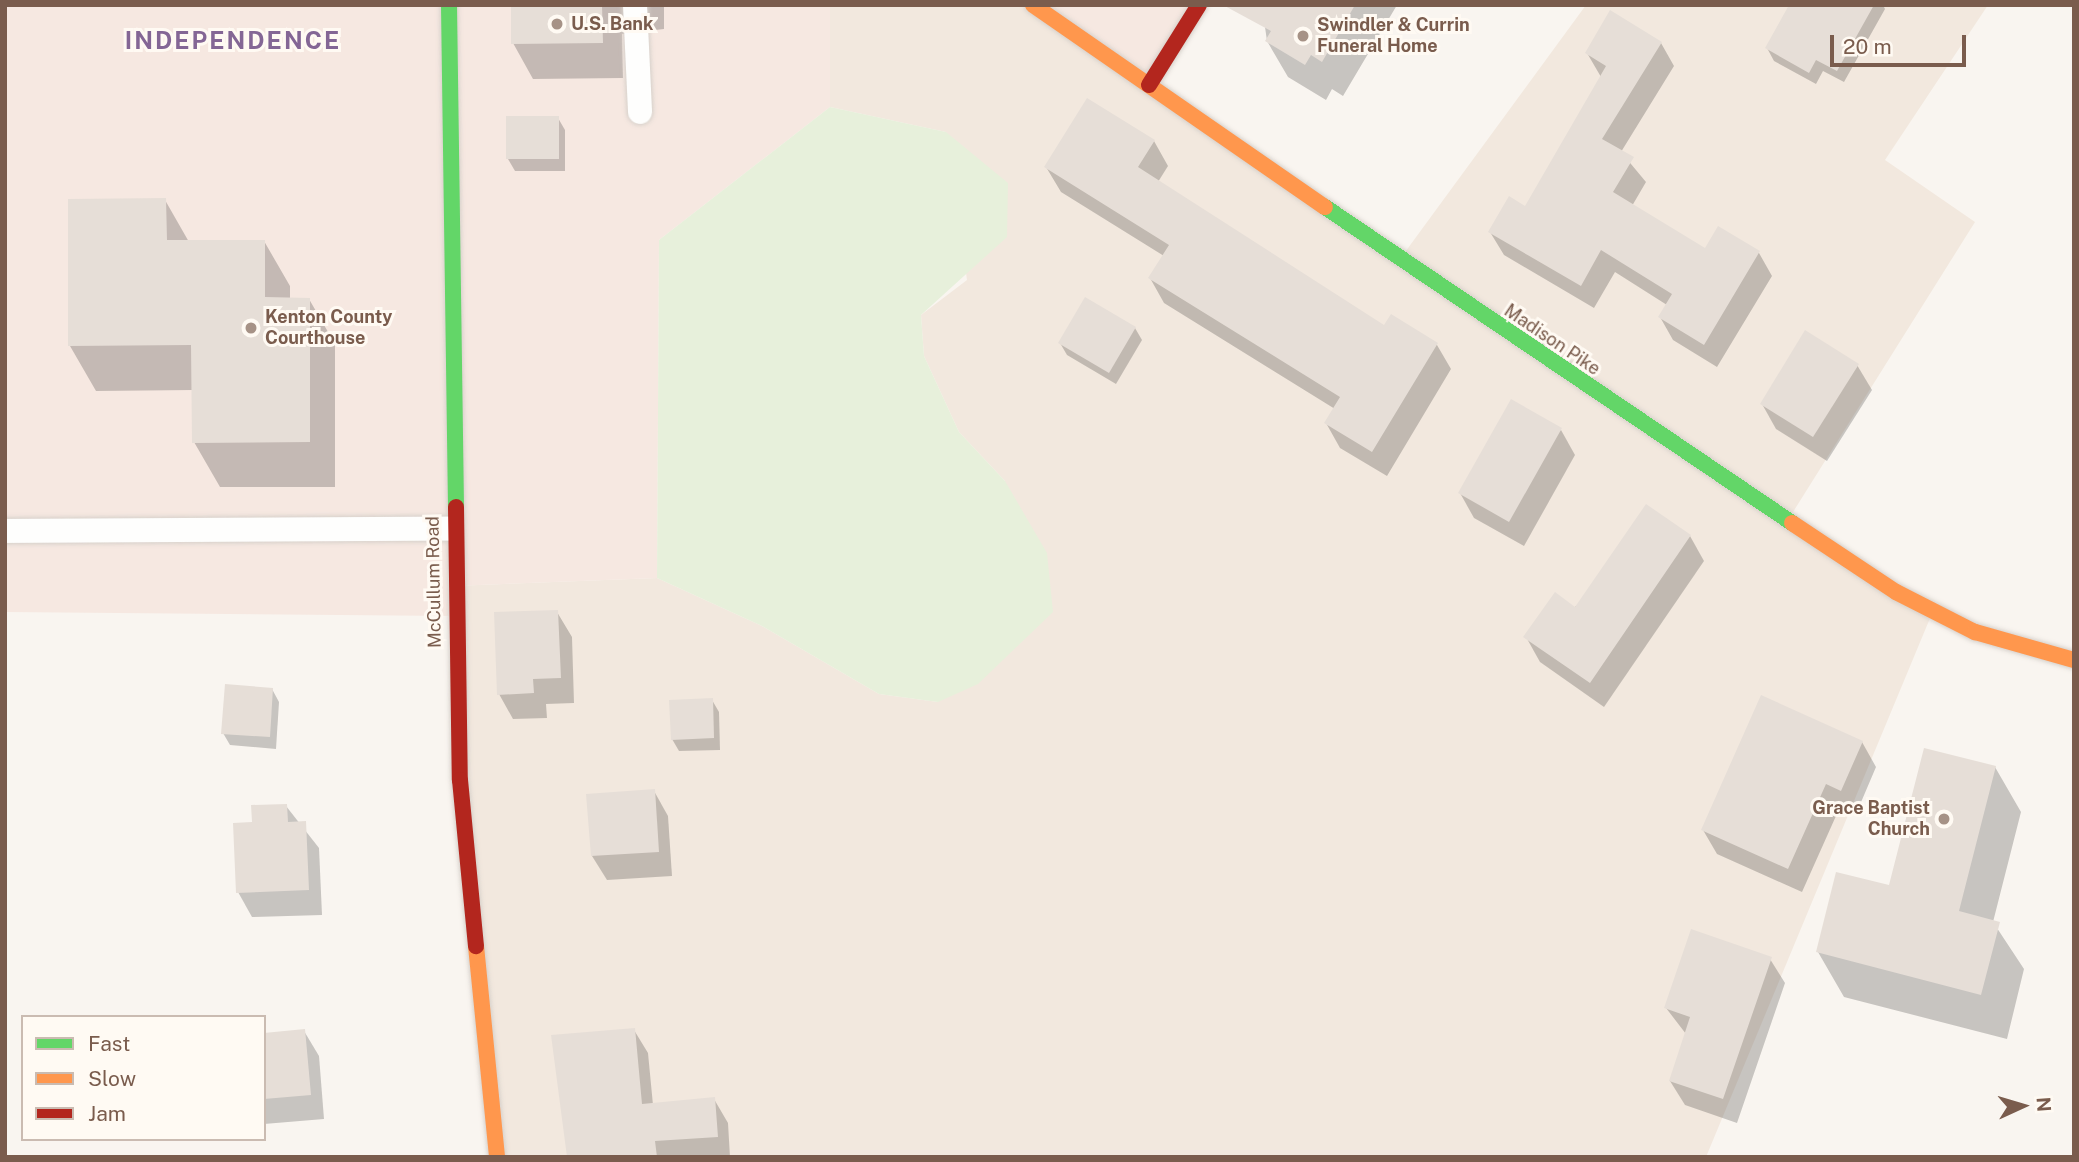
<!DOCTYPE html>
<html>
<head>
<meta charset="utf-8">
<style>
  body { margin:0 }
  #map { position:relative; width:2079px; height:1162px; overflow:hidden; background:#f9f5f0; font-family:"Public Sans",sans-serif }
  div>[style] { position:absolute }
  [style*='--x'] { left:calc(var(--x)*1px); top:calc(var(--y)*1px); width:calc(var(--w)*1px); rotate:calc(var(--a)*1deg) }
  .residential>* { inset:0; background:#f2e8de }
  .commercial>* { inset:0; background:#f6e8e1 }
  .green>* { inset:0; background:#e7f0db }
  .shadow>* { inset:0; background:#0003 }
  .building>* { inset:0; background:#e6ded7 }
  .roads { filter:drop-shadow(0 0 2px #d7d1cb) drop-shadow(0 0 2px #d7d1cb) }
  .lane>* { height:24px; margin:-12px; padding:0 12px; transform-origin:12px; border-radius:12px; background:#fefefd }
  .fast>* { height:16px; margin:-8px; padding:0 8px; transform-origin:8px; border-radius:8px; background:#63d668 }
  .slow>* { height:16px; margin:-8px; padding:0 8px; transform-origin:8px; border-radius:8px; background:#ff974d }
  .jam>* { height:16px; margin:-8px; padding:0 8px; transform-origin:8px; border-radius:8px; background:#b3261e }
  .dots>* { width:19px; height:19px; translate:-50% -50%; box-sizing:border-box; border:4px solid #fffaf3; border-radius:50% }
  span { translate:-50% -50%; white-space:nowrap; text-align:center; line-height:1.15; -webkit-text-stroke:6px #fffaf3; paint-order:stroke }
  .poi-label { font-size:18px; color:#7a5c4d; font-weight:700 }
  .left { translate:0 -50%; text-align:left }
  .right { translate:-100% -50%; text-align:right }
  .street-label { font-size:18px; color:#7a5c4d }
  .district-label { font-size:24px; color:#846695; font-weight:700; letter-spacing:2px }
  .frame { position:absolute; inset:0; border:7px solid #7a5c4d; pointer-events:none }
  .legend { position:absolute; left:21px; top:1015px; width:245px; height:126px; box-sizing:border-box; background:#fffaf3; border:2px solid #cabbb1; margin:0; padding:9px 12px; list-style:none; font-size:21px; color:#7a5c4d }
  .legend li { display:flex; align-items:center; gap:14px; height:35px }
  .legend b { width:35px; border:2px solid #cabbb1 }
  .north { position:absolute; left:1988px; top:1071px; width:70px; height:70px; -webkit-text-stroke:5px #fffaf3; paint-order:stroke; rotate:86deg; font-size:19px; font-weight:700; line-height:28px; text-align:center; color:#7a5c4d }
  .north::after { content:''; display:block; margin:auto; width:24px; height:32px; background:#7a5c4d; clip-path:polygon(50% 0,100% 100%,50% 72%,0 100%) }
  .scale { position:absolute; left:1830px; top:35px; width:136px; height:32px; box-sizing:border-box; border:4px solid #7a5c4d; border-top:0; padding-left:9px; font-size:21px; line-height:24px; white-space:nowrap; color:#7a5c4d; -webkit-text-stroke:5px #fffaf3; paint-order:stroke }
</style>
</head>
<body>
<div id="map">
  <div class="residential">
    <i style="clip-path:polygon(830px 5px,1033px 5px,1400px 259px,1586px 5px,1988px 5px,1885px 160px,1975px 222px,1788px 520px,1933px 611px,1706px 1157px,497px 1157px,453px 586px,657px 578px,762px 626px,879px 694px,938px 702px,1005px 481px,959px 432px,924px 356px,921px 315px,967px 280px,946px 132px,830px 107px)"></i>
  </div>
  <div class="commercial">
    <i style="clip-path:polygon(5px 5px,830px 5px,830px 107px,659px 240px,657px 578px,453px 586px,454px 616px,5px 612px)"></i>
    <i style="clip-path:polygon(1033px 5px,1199px 5px,1149px 85px)"></i>
  </div>
  <div class="green">
    <i style="clip-path:polygon(830px 107px,946px 132px,1008px 183px,1007px 237px,921px 315px,924px 356px,959px 432px,1005px 481px,1047px 553px,1053px 612px,978px 684px,938px 702px,879px 694px,762px 626px,657px 578px,659px 240px)"></i>
  </div>
  <div class="shadow">
    <i style="clip-path:polygon(512px 5px,664px 5px,664px 29px,622px 34px,623px 78px,533px 79px,513px 43px)"></i>
    <i style="clip-path:polygon(1277px 5px,1397px 5px,1343px 96px,1332px 89px,1326px 100px,1288px 77px,1267px 41px,1265px 27px)"></i>
    <i style="clip-path:polygon(1791px 5px,1883px 5px,1885px 9px,1844px 82px,1823px 71px,1816px 84px,1774px 61px,1767px 48px)"></i>
    <i style="clip-path:polygon(1661px 43px,1674px 66px,1621px 152px,1646px 182px,1632px 206px,1706px 250px,1759px 253px,1772px 276px,1717px 367px,1673px 340px,1660px 317px,1667px 305px,1615px 272px,1594px 308px,1504px 255px,1490px 232px,1526px 208px,1601px 77px,1587px 53px)"></i>
    <i style="clip-path:polygon(558px 118px,565px 130px,565px 171px,515px 171px,508px 159px)"></i>
    <i style="clip-path:polygon(1154px 141px,1168px 166px,1158px 182px,1385px 327px,1437px 345px,1451px 369px,1387px 476px,1340px 448px,1326px 423px,1335px 409px,1164px 303px,1150px 278px,1164px 256px,1061px 192px,1046px 167px)"></i>
    <i style="clip-path:polygon(165px 200px,189px 242px,264px 241px,290px 286px,290px 299px,309px 299px,335px 344px,335px 487px,220px 487px,194px 442px,194px 390px,96px 391px,70px 346px)"></i>
    <i style="clip-path:polygon(1135px 328px,1142px 340px,1116px 384px,1067px 355px,1060px 343px)"></i>
    <i style="clip-path:polygon(1857px 365px,1872px 390px,1827px 461px,1776px 429px,1762px 404px)"></i>
    <i style="clip-path:polygon(1561px 430px,1575px 455px,1524px 546px,1474px 518px,1460px 493px)"></i>
    <i style="clip-path:polygon(1690px 536px,1704px 561px,1604px 707px,1540px 662px,1526px 637px)"></i>
    <i style="clip-path:polygon(557px 612px,572px 637px,574px 703px,546px 704px,547px 718px,513px 719px,499px 694px)"></i>
    <i style="clip-path:polygon(272px 689px,279px 702px,276px 749px,230px 745px,223px 733px)"></i>
    <i style="clip-path:polygon(712px 700px,719px 712px,720px 750px,679px 751px,672px 739px)"></i>
    <i style="clip-path:polygon(1862px 742px,1876px 767px,1856px 814px,1840px 807px,1802px 892px,1717px 854px,1703px 830px)"></i>
    <i style="clip-path:polygon(1995px 767px,2021px 812px,1993px 922px,2024px 969px,2007px 1039px,1844px 997px,1818px 952px,1890px 887px)"></i>
    <i style="clip-path:polygon(654px 791px,668px 816px,672px 876px,607px 880px,592px 856px)"></i>
    <i style="clip-path:polygon(286px 806px,319px 848px,322px 915px,252px 917px,238px 892px,254px 824px)"></i>
    <i style="clip-path:polygon(1770px 959px,1785px 983px,1737px 1123px,1685px 1105px,1670px 1081px,1686px 1034px,1666px 1008px)"></i>
    <i style="clip-path:polygon(634px 1030px,648px 1053px,653px 1105px,714px 1099px,728px 1123px,730px 1157px,570px 1157px)"></i>
    <i style="clip-path:polygon(304px 1031px,319px 1056px,324px 1119px,264px 1124px,264px 1034px)"></i>
  </div>
  <div class="building">
    <i style="clip-path:polygon(511px 5px,602px 5px,603px 43px,511px 44px)"></i>
    <i style="clip-path:polygon(1223px 5px,1355px 5px,1322px 62px,1311px 55px,1305px 65px,1265px 41px,1271px 31px)"></i>
    <i style="clip-path:polygon(1789px 5px,1874px 5px,1837px 71px,1816px 60px,1809px 73px,1765px 48px)"></i>
    <i style="clip-path:polygon(1610px 10px,1662px 42px,1602px 139px,1634px 157px,1613px 192px,1705px 248px,1718px 226px,1760px 251px,1704px 345px,1658px 317px,1672px 294px,1601px 250px,1581px 286px,1488px 232px,1509px 196px,1525px 206px,1606px 66px,1585px 53px)"></i>
    <i style="clip-path:polygon(1087px 98px,1155px 140px,1138px 167px,1384px 325px,1391px 314px,1438px 343px,1372px 452px,1324px 423px,1340px 397px,1148px 278px,1169px 245px,1044px 167px)"></i>
    <i style="clip-path:polygon(506px 116px,559px 116px,559px 159px,506px 159px)"></i>
    <i style="clip-path:polygon(166px 198px,167px 240px,265px 240px,265px 297px,310px 298px,310px 442px,192px 443px,191px 345px,68px 346px,68px 199px)"></i>
    <i style="clip-path:polygon(1085px 297px,1136px 327px,1109px 373px,1058px 343px)"></i>
    <i style="clip-path:polygon(1805px 330px,1859px 364px,1813px 437px,1760px 404px)"></i>
    <i style="clip-path:polygon(1511px 399px,1562px 428px,1509px 522px,1458px 493px)"></i>
    <i style="clip-path:polygon(1646px 504px,1691px 535px,1590px 683px,1523px 637px,1555px 592px,1575px 607px)"></i>
    <i style="clip-path:polygon(558px 610px,561px 678px,533px 679px,534px 693px,497px 695px,494px 612px)"></i>
    <i style="clip-path:polygon(225px 684px,273px 688px,270px 737px,221px 734px)"></i>
    <i style="clip-path:polygon(1761px 695px,1863px 741px,1841px 791px,1826px 784px,1788px 869px,1701px 830px)"></i>
    <i style="clip-path:polygon(713px 698px,714px 738px,671px 740px,669px 700px)"></i>
    <i style="clip-path:polygon(1924px 748px,1996px 766px,1959px 911px,2000px 922px,1981px 995px,1816px 952px,1836px 872px,1889px 885px)"></i>
    <i style="clip-path:polygon(655px 789px,659px 852px,591px 856px,586px 794px)"></i>
    <i style="clip-path:polygon(287px 804px,288px 822px,306px 821px,309px 890px,236px 893px,233px 823px,252px 822px,251px 805px)"></i>
    <i style="clip-path:polygon(1691px 929px,1772px 957px,1723px 1099px,1669px 1081px,1690px 1017px,1664px 1008px)"></i>
    <i style="clip-path:polygon(635px 1028px,642px 1104px,715px 1097px,718px 1137px,655px 1141px,657px 1157px,567px 1157px,551px 1035px)"></i>
    <i style="clip-path:polygon(305px 1029px,311px 1095px,264px 1099px,264px 1033px)"></i>
  </div>
  <div class="roads">
    <div class="lane">
      <i style="--x:635;--y:5;--w:107;--a:87.3"></i>
      <i style="--x:5;--y:531;--w:447;--a:-0.3"></i>
    </div>
    <div class="fast">
      <i style="--x:449;--y:5;--w:502;--a:89.2"></i>
      <i style="--x:1325;--y:207;--w:564;--a:34.08"></i>
    </div>
    <div class="slow">
      <i style="--x:1033;--y:5;--w:355;--a:34.7"></i>
      <i style="--x:1792;--y:523;--w:125;--a:33.6"></i>
      <i style="--x:1896;--y:592;--w:89;--a:26.9"></i>
      <i style="--x:1975;--y:632;--w:103;--a:15.8"></i>
      <i style="--x:476;--y:946;--w:212;--a:84.3"></i>
    </div>
    <div class="jam">
      <i style="--x:1149;--y:85;--w:94;--a:-58"></i>
      <i style="--x:456;--y:507;--w:273;--a:89.2"></i>
      <i style="--x:460;--y:780;--w:167;--a:84.5"></i>
    </div>
  </div>
  <div class="dots">
    <i style="left:557px;top:24px;background:#a69286"></i>
    <i style="left:1303px;top:36px;background:#a69286"></i>
    <i style="left:251px;top:328px;background:#a69286"></i>
    <i style="left:1944px;top:819px;background:#a69286"></i>
  </div>
  <div class="poi-label">
    <span class="left" style="left:571px;top:24px">U.S. Bank</span>
    <span class="left" style="left:1317px;top:36px">Swindler &amp; Currin<br>Funeral Home</span>
    <span class="left" style="left:265px;top:328px">Kenton County<br>Courthouse</span>
    <span class="right" style="left:1930px;top:819px">Grace Baptist<br>Church</span>
  </div>
  <div class="street-label">
    <span style="left:1552px;top:340px;rotate:34deg">Madison Pike</span>
    <span style="left:434px;top:582px;rotate:-91deg">McCullum Road</span>
  </div>
  <div class="district-label">
    <span style="left:233px;top:41px">INDEPENDENCE</span>
  </div>
  <div class="frame"></div>
  <ul class="legend">
  <li><b style="height:9px;background:#63d668"></b>Fast</li>
  <li><b style="height:9px;background:#ff974d"></b>Slow</li>
  <li><b style="height:9px;background:#b3261e"></b>Jam</li>
  </ul>
  <div class="north">N</div>
  <div class="scale">20 m</div>
</div>
</body>
</html>
